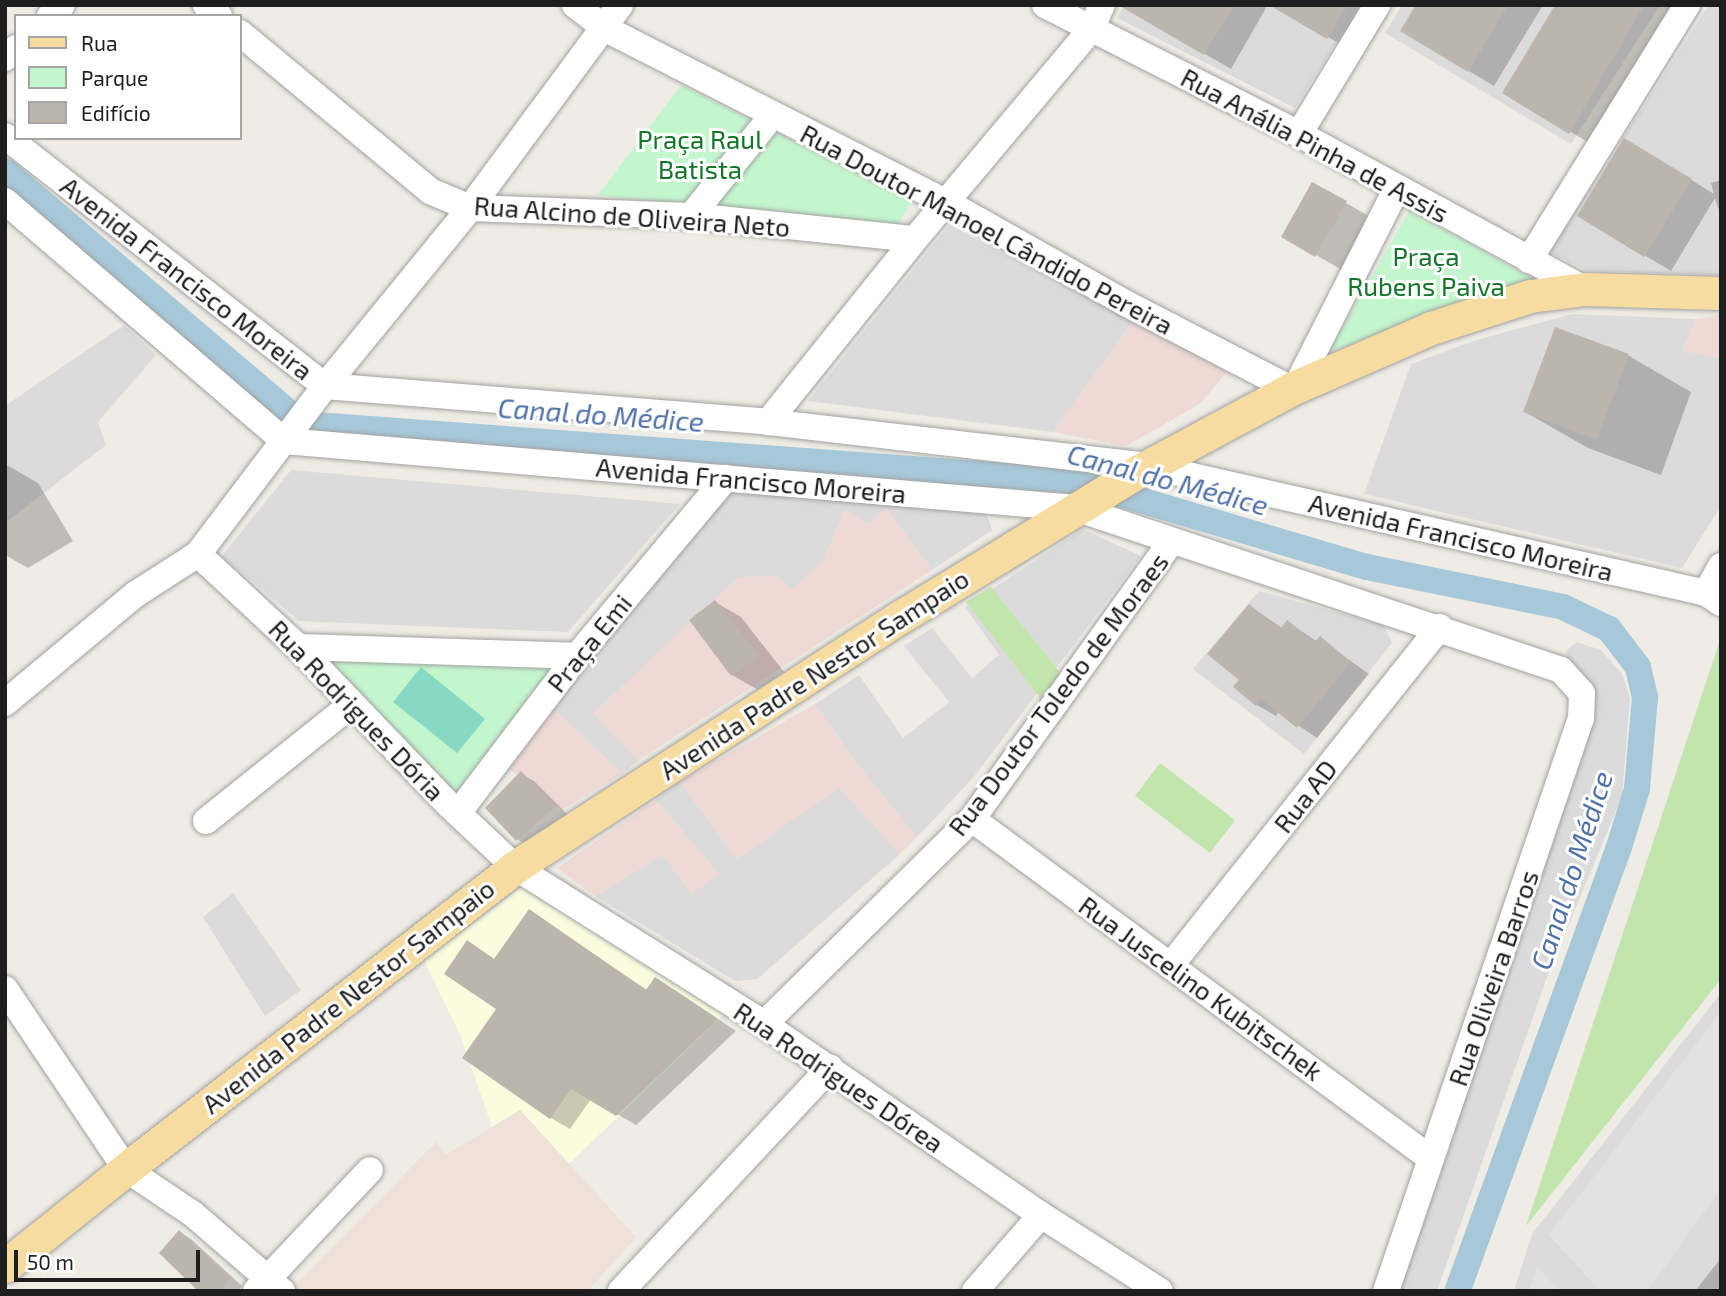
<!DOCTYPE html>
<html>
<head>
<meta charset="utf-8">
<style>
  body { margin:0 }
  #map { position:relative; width:1726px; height:1296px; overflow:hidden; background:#eeece4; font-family:"Exo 2",sans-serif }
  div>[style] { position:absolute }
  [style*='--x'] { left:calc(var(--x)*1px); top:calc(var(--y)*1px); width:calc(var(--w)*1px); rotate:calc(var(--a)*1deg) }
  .residential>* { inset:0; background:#dcdbdb }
  .commercial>* { inset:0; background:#eed9d4 }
  .education>* { inset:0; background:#f9fdde }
  .military>* { inset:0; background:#efe1d8 }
  .grass>* { inset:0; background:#c2e5ad }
  .park>* { inset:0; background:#c4f6ce }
  .pitch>* { inset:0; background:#87d9c3 }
  .parking>* { inset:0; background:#e2e2e2 }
  .shadow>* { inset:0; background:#0003 }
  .canal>* { height:26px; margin:-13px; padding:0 13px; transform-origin:13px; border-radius:13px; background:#a7c8d9 }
  .building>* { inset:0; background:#bbb5ae }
  .roads { filter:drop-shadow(0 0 2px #a2a2a2) drop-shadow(0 0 2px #a2a2a2) }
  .minor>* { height:26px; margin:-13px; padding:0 13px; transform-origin:13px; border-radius:13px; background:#fff }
  .major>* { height:33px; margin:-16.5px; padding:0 16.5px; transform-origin:16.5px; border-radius:16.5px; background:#f6dca1 }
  span { translate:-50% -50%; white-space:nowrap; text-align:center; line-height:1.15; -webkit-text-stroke:6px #fff; paint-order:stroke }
  .park-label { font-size:26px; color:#127527 }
  .street-label { font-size:26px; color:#1e1e1e }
  .water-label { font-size:28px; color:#5071a7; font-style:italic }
  .frame { position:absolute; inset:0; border:7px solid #1e1e1e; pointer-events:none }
  .legend { position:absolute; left:14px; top:14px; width:228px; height:126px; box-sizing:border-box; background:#fff; border:2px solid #a5a5a5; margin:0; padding:9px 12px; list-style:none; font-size:21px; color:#1e1e1e }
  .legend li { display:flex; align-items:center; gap:14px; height:35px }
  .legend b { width:35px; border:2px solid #a5a5a5 }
  .scale { position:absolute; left:14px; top:1250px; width:186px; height:32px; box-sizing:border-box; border:4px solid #1e1e1e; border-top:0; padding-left:9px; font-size:21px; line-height:24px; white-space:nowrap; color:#1e1e1e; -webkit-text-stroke:5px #fff; paint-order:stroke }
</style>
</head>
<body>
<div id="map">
  <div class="residential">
    <i style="clip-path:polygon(1124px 5px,1359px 5px,1295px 108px,1117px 18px)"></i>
    <i style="clip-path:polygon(1402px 5px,1660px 5px,1571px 144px,1385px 33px)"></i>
    <i style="clip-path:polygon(1709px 5px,1721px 5px,1721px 275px,1588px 271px,1549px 252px)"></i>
    <i style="clip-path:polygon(949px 225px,1134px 320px,1053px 432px,808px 401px)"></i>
    <i style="clip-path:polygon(1572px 314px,1696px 319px,1683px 350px,1721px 359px,1721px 506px,1682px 568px,1364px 494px,1411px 364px,1473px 341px)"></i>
    <i style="clip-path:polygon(124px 325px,156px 355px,98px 422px,106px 445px,5px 523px,5px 406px)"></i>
    <i style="clip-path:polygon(291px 470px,680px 504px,568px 632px,299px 621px,222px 556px)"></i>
    <i style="clip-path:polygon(723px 491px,985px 509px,992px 530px,932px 570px,887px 510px,866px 524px,845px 510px,823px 561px,792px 591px,594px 714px,639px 760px,622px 774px,554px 709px)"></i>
    <i style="clip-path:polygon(1083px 529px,1141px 556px,973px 778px,917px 837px,861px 769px,815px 704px,859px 675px,903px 738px,949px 702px,904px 646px,932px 628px,972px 678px,999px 655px,965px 607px)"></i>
    <i style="clip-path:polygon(1259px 591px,1383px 625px,1392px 643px,1304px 754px,1193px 669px)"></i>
    <i style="clip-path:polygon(1577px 642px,1601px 650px,1622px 674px,1630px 698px,1622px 796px,1546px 980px,1437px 1291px,1391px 1291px,1593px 708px,1595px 691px,1588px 678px,1563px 660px,1567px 650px)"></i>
    <i style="clip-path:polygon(680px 782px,737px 859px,839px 787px,900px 854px,757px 979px,735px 981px,595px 896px,662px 855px,719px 874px,656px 800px)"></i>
    <i style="clip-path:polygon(233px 893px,301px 990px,265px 1016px,203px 917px)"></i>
    <i style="clip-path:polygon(1721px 993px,1721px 1291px,1514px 1291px,1532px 1234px)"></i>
  </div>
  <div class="commercial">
    <i style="clip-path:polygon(1721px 315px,1721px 359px,1683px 351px,1696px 319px)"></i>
    <i style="clip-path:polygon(1134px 320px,1227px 372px,1201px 403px,1126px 446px,1053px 432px)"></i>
    <i style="clip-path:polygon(887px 509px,932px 570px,639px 760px,593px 713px,738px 577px,778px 576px,792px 590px,823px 561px,845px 510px,866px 524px)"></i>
    <i style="clip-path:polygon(815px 704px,861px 769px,917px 837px,900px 854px,839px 788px,737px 859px,680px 782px)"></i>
    <i style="clip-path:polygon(554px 709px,622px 774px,562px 810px,507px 767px)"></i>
    <i style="clip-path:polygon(656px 800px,719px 874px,692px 894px,662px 855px,595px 896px,557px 868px)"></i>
  </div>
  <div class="education">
    <i style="clip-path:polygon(525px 885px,724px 1014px,569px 1164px,520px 1110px,492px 1127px,461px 1037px,424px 960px)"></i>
  </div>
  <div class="military">
    <i style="clip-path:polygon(520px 1110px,636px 1237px,588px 1291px,298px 1291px,294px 1287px,436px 1142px,446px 1155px)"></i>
  </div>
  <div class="grass">
    <i style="clip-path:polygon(991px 587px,1063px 676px,1044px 703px,966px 602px)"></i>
    <i style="clip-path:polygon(1719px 643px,1721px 979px,1526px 1226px)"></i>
    <i style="clip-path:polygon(1160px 763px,1235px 820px,1210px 853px,1135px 796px)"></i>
  </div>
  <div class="park">
    <i style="clip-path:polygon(681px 85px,912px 201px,894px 231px,598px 195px)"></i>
    <i style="clip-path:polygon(1409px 211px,1532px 278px,1329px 352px)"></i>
    <i style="clip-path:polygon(324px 659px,557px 665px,458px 797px)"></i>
  </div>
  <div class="pitch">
    <i style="clip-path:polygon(421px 667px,485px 719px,457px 753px,393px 702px)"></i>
  </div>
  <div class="parking">
    <i style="clip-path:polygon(1721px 1011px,1721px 1189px,1647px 1291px,1600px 1291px,1549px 1235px)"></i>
    <i style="clip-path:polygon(1537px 1267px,1560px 1291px,1529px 1291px)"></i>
  </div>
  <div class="shadow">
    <i style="clip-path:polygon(1143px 5px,1261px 5px,1266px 8px,1231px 69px,1138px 15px)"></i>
    <i style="clip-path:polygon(1272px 5px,1381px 5px,1354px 52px)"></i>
    <i style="clip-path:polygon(1418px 5px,1543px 5px,1494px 86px,1469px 71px)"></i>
    <i style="clip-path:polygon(1557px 5px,1679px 5px,1596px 147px,1504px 92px)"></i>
    <i style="clip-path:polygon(1651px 155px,1714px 194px,1711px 183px,1721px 180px,1721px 216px,1715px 198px,1671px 271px,1579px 216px)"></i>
    <i style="clip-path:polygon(1313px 184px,1372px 218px,1342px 270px,1283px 236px)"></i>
    <i style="clip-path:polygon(1556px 329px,1629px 356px,1691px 392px,1661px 475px,1588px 448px,1525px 412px)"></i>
    <i style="clip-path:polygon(5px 464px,38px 483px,73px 541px,28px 568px,5px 555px)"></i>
    <i style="clip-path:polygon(715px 602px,741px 617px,784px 672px,758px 690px,732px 675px)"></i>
    <i style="clip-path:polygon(1250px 606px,1282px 628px,1287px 622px,1318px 642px,1320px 639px,1369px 674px,1317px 738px,1279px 712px,1276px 716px,1257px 705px,1241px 680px)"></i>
    <i style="clip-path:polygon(521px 774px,534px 781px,567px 814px,530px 847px,517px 839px)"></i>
    <i style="clip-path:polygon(530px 911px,647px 990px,675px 990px,736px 1031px,636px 1125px,591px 1099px,570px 1129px,551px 1118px,468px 943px,496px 960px)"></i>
    <i style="clip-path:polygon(179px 1232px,191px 1239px,242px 1286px,238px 1291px,200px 1291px)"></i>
    <i style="clip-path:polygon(1721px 1258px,1721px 1291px,1695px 1291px)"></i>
  </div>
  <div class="canal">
    <i style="--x:5;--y:171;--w:390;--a:40.4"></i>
    <i style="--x:302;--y:424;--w:776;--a:4.21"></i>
    <i style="--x:1076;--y:481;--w:303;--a:16.5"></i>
    <i style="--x:1367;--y:567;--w:200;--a:11.5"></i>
    <i style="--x:1563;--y:607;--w:51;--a:25.6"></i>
    <i style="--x:1609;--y:629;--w:48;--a:52.7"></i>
    <i style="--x:1638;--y:667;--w:31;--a:77"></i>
    <i style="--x:1645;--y:697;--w:92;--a:95"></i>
    <i style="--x:1637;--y:789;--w:61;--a:107.2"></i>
    <i style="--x:1619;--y:847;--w:473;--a:110"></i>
  </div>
  <div class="building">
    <i style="clip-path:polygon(1118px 5px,1234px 5px,1204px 55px)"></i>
    <i style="clip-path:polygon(1269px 5px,1347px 5px,1327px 39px)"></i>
    <i style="clip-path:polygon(1416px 5px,1508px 5px,1468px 72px,1400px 31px)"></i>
    <i style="clip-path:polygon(1555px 5px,1644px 5px,1569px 134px,1502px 93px)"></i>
    <i style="clip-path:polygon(1624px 138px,1692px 179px,1644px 257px,1577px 216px)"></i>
    <i style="clip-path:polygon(1312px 182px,1347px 201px,1315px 257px,1281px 237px)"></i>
    <i style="clip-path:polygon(1555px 327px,1629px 354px,1597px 440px,1523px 412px)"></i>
    <i style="clip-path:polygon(715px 600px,760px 656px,731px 676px,689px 620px)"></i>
    <i style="clip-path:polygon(1249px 604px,1280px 629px,1287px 620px,1315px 642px,1320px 636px,1351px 662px,1297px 728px,1261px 699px,1256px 706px,1233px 687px,1239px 680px,1207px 654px)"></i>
    <i style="clip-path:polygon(521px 771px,556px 806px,516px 841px,485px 808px)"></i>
    <i style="clip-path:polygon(529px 909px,646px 990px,655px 977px,718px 1019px,616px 1116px,571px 1089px,550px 1119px,462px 1058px,496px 1009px,444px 974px,467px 940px,494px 959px)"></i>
    <i style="clip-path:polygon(179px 1230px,230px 1278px,219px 1291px,198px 1291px,159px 1253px)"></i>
  </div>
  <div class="roads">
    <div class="minor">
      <i style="--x:206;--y:5;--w:17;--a:40"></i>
      <i style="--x:575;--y:5;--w:37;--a:38"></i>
      <i style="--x:604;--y:28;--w:384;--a:27"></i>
      <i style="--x:946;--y:202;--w:208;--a:29.4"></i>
      <i style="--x:1127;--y:304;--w:185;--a:27.4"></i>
      <i style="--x:1045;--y:5;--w:285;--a:26.9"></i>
      <i style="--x:1299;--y:134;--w:324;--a:28.5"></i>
      <i style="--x:50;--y:16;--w:16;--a:-43"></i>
      <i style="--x:240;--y:33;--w:247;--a:39.7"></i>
      <i style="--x:430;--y:191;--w:43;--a:23"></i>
      <i style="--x:470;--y:208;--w:221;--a:2.1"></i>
      <i style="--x:691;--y:216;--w:225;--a:5.9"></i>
      <i style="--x:5;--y:58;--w:15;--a:-42"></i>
      <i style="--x:1299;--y:134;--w:151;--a:-58.8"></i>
      <i style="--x:5;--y:136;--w:406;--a:38"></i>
      <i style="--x:325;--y:386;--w:444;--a:4.6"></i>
      <i style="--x:768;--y:422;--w:383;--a:6.6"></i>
      <i style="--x:1148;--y:466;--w:572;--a:12.82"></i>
      <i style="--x:1706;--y:593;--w:18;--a:34"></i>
      <i style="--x:5;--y:201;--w:368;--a:40.7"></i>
      <i style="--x:284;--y:441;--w:794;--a:4.84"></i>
      <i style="--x:1075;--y:508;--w:512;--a:18.43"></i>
      <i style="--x:1561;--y:670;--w:31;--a:48"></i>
      <i style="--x:1582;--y:693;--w:25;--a:92"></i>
      <i style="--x:1581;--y:718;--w:605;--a:108.79"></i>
      <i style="--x:691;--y:216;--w:129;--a:-51"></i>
      <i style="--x:1529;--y:260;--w:300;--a:-58.2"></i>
      <i style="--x:1296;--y:387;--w:223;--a:-63.1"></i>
      <i style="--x:768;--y:422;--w:235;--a:-51.2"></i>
      <i style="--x:915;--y:239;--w:275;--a:-50"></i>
      <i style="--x:1092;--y:28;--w:25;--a:-67"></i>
      <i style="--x:198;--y:554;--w:137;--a:42.9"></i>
      <i style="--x:298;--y:647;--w:220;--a:46.3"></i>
      <i style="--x:450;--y:806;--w:89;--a:43.2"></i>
      <i style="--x:515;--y:867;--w:294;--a:32.2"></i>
      <i style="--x:764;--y:1024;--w:336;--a:34.6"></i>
      <i style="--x:1041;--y:1215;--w:141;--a:32.6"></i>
      <i style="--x:1706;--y:593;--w:31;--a:-61"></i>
      <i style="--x:298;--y:647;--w:279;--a:1.8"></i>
      <i style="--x:5;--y:703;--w:170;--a:-39.8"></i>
      <i style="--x:136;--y:594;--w:74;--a:-32.8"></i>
      <i style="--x:198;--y:554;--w:211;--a:-52.9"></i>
      <i style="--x:325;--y:386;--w:230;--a:-50.8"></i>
      <i style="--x:470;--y:208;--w:252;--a:-53.5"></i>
      <i style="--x:458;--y:813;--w:197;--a:-52.8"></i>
      <i style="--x:577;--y:656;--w:232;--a:-50.1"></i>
      <i style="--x:972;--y:819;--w:570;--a:36.51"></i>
      <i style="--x:206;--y:821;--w:187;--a:-38.7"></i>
      <i style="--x:1171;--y:965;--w:432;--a:-51.5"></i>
      <i style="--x:5;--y:989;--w:217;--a:56.1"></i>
      <i style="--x:126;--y:1169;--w:81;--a:33.9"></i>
      <i style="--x:193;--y:1214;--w:118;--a:40.9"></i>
      <i style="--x:764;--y:1024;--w:292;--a:-44.6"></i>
      <i style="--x:972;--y:819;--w:342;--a:-54.3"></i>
      <i style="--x:256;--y:1291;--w:166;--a:-46.7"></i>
      <i style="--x:621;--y:1291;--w:306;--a:-46.9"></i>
      <i style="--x:975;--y:1291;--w:101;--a:-49"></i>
    </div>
    <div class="major">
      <i style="--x:5;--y:1266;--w:155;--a:-38.7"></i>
      <i style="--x:126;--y:1169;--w:492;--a:-37.8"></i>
      <i style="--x:515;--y:867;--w:461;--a:-33"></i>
      <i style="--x:902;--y:616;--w:278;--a:-31.5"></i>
      <i style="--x:1139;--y:471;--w:173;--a:-28.3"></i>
      <i style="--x:1291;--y:389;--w:153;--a:-23.5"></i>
      <i style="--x:1431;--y:328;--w:104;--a:-17.9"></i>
      <i style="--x:1530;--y:296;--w:54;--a:-7.4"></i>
      <i style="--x:1584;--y:289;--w:137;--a:1.7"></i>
    </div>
  </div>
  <div class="park-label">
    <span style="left:700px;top:154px">Praça Raul<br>Batista</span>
    <span style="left:1426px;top:271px">Praça<br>Rubens Paiva</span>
  </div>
  <div class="street-label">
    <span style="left:1315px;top:145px;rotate:28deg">Rua Anália Pinha de Assis</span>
    <span style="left:632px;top:216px;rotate:4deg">Rua Alcino de Oliveira Neto</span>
    <span style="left:987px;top:229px;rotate:28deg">Rua Doutor Manoel Cândido Pereira</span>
    <span style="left:187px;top:278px;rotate:38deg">Avenida Francisco Moreira</span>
    <span style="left:751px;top:480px;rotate:5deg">Avenida Francisco Moreira</span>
    <span style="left:1461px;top:537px;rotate:13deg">Avenida Francisco Moreira</span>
    <span style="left:589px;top:643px;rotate:-51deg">Praça Emi</span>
    <span style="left:814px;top:674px;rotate:-33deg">Avenida Padre Nestor Sampaio</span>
    <span style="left:1058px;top:694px;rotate:-53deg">Rua Doutor Toledo de Moraes</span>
    <span style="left:357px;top:710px;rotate:46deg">Rua Rodrigues Dória</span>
    <span style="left:1305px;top:796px;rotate:-52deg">Rua AD</span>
    <span style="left:1493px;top:978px;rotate:-71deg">Rua Oliveira Barros</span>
    <span style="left:1201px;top:988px;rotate:36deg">Rua Juscelino Kubitschek</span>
    <span style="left:348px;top:996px;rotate:-38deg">Avenida Padre Nestor Sampaio</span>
    <span style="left:839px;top:1077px;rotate:34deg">Rua Rodrigues Dórea</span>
  </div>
  <div class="water-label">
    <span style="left:601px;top:414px;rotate:4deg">Canal do Médice</span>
    <span style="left:1168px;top:479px;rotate:15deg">Canal do Médice</span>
    <span style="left:1571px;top:870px;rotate:-72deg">Canal do Médice</span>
  </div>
  <div class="frame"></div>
  <ul class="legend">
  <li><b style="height:9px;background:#f6dca1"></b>Rua</li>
  <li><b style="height:19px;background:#c4f6ce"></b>Parque</li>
  <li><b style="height:19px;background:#bbb5ae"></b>Edifício</li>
  </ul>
  <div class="scale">50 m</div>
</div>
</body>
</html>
